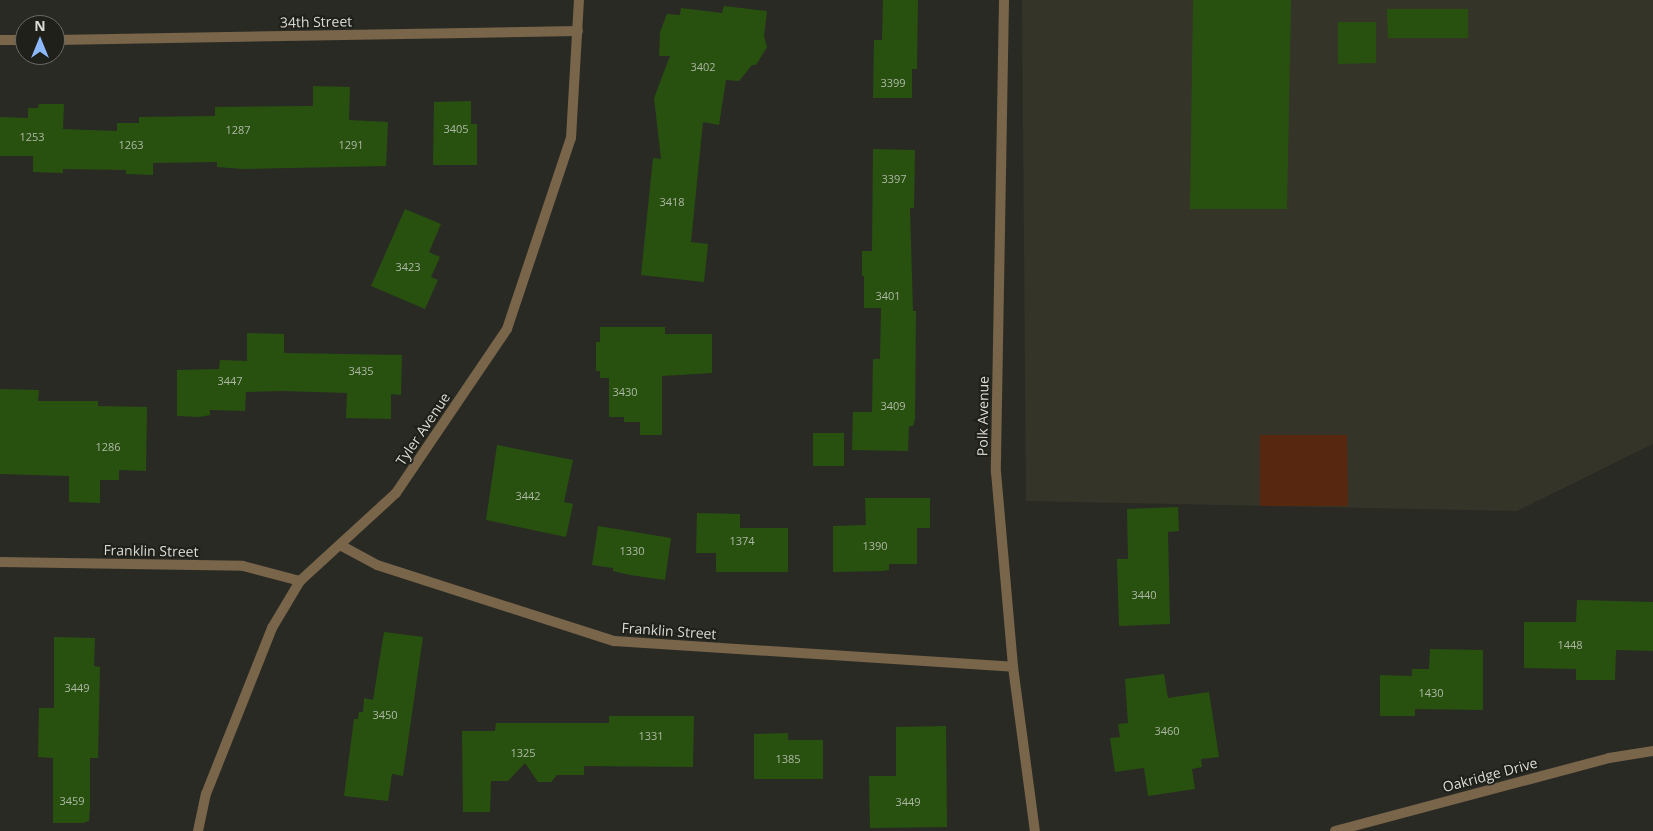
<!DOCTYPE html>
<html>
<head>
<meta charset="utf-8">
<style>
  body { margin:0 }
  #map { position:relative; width:1653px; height:831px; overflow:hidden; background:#2a2a24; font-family:"Open Sans",sans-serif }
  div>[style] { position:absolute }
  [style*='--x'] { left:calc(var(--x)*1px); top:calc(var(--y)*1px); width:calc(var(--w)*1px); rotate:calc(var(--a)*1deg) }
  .built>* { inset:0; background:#343428 }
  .green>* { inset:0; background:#58270f }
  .building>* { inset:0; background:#285110 }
  .street>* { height:10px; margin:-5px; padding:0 5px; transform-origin:5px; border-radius:5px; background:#78654a }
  span { translate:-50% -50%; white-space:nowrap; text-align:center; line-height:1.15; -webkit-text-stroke:4px #20201b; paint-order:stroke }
  .number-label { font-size:11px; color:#aeb8a5 }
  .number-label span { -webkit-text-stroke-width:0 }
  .street-label { font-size:14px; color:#dbdbd7 }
  .north { position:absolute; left:15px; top:15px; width:50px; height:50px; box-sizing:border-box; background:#20201b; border:1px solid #6b6b66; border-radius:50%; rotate:0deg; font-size:14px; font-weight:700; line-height:20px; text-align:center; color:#dbdbd7 }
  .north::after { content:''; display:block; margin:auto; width:18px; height:22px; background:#8cb9fc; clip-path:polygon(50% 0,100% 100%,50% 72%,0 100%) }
</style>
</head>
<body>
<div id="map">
  <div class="built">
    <i style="clip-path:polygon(1022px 0,1653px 0,1653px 444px,1517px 511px,1026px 501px)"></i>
  </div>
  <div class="green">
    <i style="clip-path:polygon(1260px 435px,1347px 435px,1348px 506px,1260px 506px)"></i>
  </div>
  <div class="building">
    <i style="clip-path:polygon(883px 0,918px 0,917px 69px,912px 69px,912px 98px,873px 98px,874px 40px,882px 40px)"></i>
    <i style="clip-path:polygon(1193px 0,1291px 0,1287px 209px,1190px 209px)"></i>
    <i style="clip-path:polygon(724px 6px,767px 11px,764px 36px,767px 47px,756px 65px,752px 65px,739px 81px,726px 80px,719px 125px,703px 122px,691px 242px,708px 244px,704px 282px,641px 275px,653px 158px,661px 159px,654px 98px,670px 56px,659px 56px,660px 32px,667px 14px,680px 15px,681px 8px,722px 13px)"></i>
    <i style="clip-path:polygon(1387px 9px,1468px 9px,1468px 38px,1388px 38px)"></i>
    <i style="clip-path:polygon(1338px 22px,1376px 22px,1376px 63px,1338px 64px)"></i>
    <i style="clip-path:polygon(313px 86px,350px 87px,349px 120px,388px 122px,386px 166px,244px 169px,217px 167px,217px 162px,153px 163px,153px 175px,126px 174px,126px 170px,63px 169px,63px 173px,33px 172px,33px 156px,0 156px,0 117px,28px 118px,28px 108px,38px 108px,39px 104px,64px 104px,63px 129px,117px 131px,117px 123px,139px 123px,139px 117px,215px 116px,215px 107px,313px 106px)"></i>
    <i style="clip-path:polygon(471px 101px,471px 124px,477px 124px,477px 165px,433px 165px,434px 102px)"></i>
    <i style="clip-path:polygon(873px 149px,915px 150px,914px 208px,910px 208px,913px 311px,916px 311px,915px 419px,913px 426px,909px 426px,908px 451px,852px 450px,853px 412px,872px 412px,873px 359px,880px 359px,881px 308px,864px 308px,864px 276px,862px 276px,862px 251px,872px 251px)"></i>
    <i style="clip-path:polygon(405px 209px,441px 224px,429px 252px,440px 257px,431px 277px,438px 280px,425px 309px,371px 286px)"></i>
    <i style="clip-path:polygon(600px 327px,665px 327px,665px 334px,712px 334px,712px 373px,662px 376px,662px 435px,640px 435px,640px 422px,624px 422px,624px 417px,609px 417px,609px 378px,600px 378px,600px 371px,596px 371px,596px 342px,600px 342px)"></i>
    <i style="clip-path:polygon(247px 333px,284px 334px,284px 353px,402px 355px,401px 395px,391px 394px,391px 419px,346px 418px,347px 393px,283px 391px,246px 392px,245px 411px,210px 410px,210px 415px,200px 417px,177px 416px,177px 370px,219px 369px,220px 360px,247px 361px)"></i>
    <i style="clip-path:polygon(0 389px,39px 390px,38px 401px,98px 401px,98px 406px,147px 407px,146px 471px,119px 470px,119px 480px,100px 480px,100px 503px,69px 502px,69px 476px,0 474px)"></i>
    <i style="clip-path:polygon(813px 433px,844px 433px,844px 466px,813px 466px)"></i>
    <i style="clip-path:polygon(497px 445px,573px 460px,564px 502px,573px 504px,566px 537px,486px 520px)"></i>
    <i style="clip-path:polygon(865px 498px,930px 498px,930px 528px,917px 528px,917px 564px,889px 564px,889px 570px,882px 571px,833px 572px,833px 526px,866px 525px)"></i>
    <i style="clip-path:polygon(1178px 507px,1179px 531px,1168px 532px,1170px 624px,1119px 626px,1117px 559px,1128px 559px,1127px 509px)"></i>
    <i style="clip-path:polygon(697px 513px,740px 514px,740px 528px,788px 528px,788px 572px,716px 572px,716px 553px,696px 553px)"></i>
    <i style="clip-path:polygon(598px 526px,671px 538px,665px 580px,630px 575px,613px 571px,613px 568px,592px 565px)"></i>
    <i style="clip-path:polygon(1577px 600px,1653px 602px,1653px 651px,1616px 650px,1615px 680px,1576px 680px,1576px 669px,1524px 668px,1524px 622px,1576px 622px)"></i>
    <i style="clip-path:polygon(384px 632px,423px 637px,403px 776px,392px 774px,388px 801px,344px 796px,354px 719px,358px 719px,359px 712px,363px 712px,364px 698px,373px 700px)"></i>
    <i style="clip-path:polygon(54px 637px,95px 638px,94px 666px,100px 667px,98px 758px,90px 758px,90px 809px,89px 821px,83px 823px,53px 823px,53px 758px,38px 757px,39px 708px,54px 708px)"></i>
    <i style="clip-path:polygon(1430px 649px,1483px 650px,1483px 710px,1415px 709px,1415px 716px,1380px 716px,1380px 675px,1412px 676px,1412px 669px,1429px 669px)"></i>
    <i style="clip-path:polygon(1164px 674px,1168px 698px,1209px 692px,1219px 757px,1201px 759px,1202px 767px,1192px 769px,1195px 789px,1148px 796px,1144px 768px,1115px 772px,1110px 738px,1120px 737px,1118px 724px,1128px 723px,1125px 679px)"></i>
    <i style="clip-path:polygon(609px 716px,694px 716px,693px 767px,584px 766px,584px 775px,557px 775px,551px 782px,538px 782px,525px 763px,508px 781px,491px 781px,490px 812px,463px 812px,462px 731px,495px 731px,496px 723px,609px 723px)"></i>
    <i style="clip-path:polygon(946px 726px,947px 827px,870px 828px,869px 776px,896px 776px,896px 727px)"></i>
    <i style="clip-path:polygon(788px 733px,788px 740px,823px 740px,823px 779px,754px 779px,754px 734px)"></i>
  </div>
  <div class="street">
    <i style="--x:1004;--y:0;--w:472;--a:91"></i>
    <i style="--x:996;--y:472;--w:196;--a:85"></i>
    <i style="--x:1013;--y:667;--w:165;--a:82.4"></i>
    <i style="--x:0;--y:40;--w:25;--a:0"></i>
    <i style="--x:55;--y:40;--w:523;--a:-0.99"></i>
    <i style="--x:340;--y:545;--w:42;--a:28.4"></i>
    <i style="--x:377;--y:565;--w:249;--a:17.8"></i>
    <i style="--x:614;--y:641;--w:400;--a:3.7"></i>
    <i style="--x:0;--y:562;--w:243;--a:0.9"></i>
    <i style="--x:243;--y:566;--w:59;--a:14.7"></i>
    <i style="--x:198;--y:831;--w:38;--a:-78"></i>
    <i style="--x:206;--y:794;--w:179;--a:-68.3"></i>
    <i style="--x:272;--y:628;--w:55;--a:-59.2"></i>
    <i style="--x:300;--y:581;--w:130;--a:-42.5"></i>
    <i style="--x:396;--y:493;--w:198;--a:-55.9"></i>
    <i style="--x:507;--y:329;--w:201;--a:-71.5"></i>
    <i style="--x:571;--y:138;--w:138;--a:-86.7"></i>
    <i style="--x:1335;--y:831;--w:284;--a:-14.9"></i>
    <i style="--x:1609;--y:758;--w:45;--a:-9"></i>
  </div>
  <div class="number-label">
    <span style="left:703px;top:67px">3402</span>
    <span style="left:893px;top:83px">3399</span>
    <span style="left:456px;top:129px">3405</span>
    <span style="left:238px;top:130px">1287</span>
    <span style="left:32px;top:137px">1253</span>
    <span style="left:131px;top:145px">1263</span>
    <span style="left:351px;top:145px">1291</span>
    <span style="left:894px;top:179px">3397</span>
    <span style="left:672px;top:202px">3418</span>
    <span style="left:408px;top:267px">3423</span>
    <span style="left:888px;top:296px">3401</span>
    <span style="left:361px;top:371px">3435</span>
    <span style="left:230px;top:381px">3447</span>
    <span style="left:625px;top:392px">3430</span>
    <span style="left:893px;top:406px">3409</span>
    <span style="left:108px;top:447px">1286</span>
    <span style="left:528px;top:496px">3442</span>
    <span style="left:742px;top:541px">1374</span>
    <span style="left:875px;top:546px">1390</span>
    <span style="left:632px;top:551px">1330</span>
    <span style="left:1144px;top:595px">3440</span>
    <span style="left:1570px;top:645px">1448</span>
    <span style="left:77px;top:688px">3449</span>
    <span style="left:1431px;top:693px">1430</span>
    <span style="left:385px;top:715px">3450</span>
    <span style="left:1167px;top:731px">3460</span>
    <span style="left:651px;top:736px">1331</span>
    <span style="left:523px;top:753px">1325</span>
    <span style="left:788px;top:759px">1385</span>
    <span style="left:72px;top:801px">3459</span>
    <span style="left:908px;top:802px">3449</span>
  </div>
  <div class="street-label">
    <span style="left:316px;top:22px;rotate:-1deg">34th Street</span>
    <span style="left:983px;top:416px;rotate:-89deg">Polk Avenue</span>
    <span style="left:423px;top:429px;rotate:-56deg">Tyler Avenue</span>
    <span style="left:151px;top:551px;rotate:1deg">Franklin Street</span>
    <span style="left:669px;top:631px;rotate:4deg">Franklin Street</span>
    <span style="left:1490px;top:775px;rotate:-15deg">Oakridge Drive</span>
  </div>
  <div class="north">N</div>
</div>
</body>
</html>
